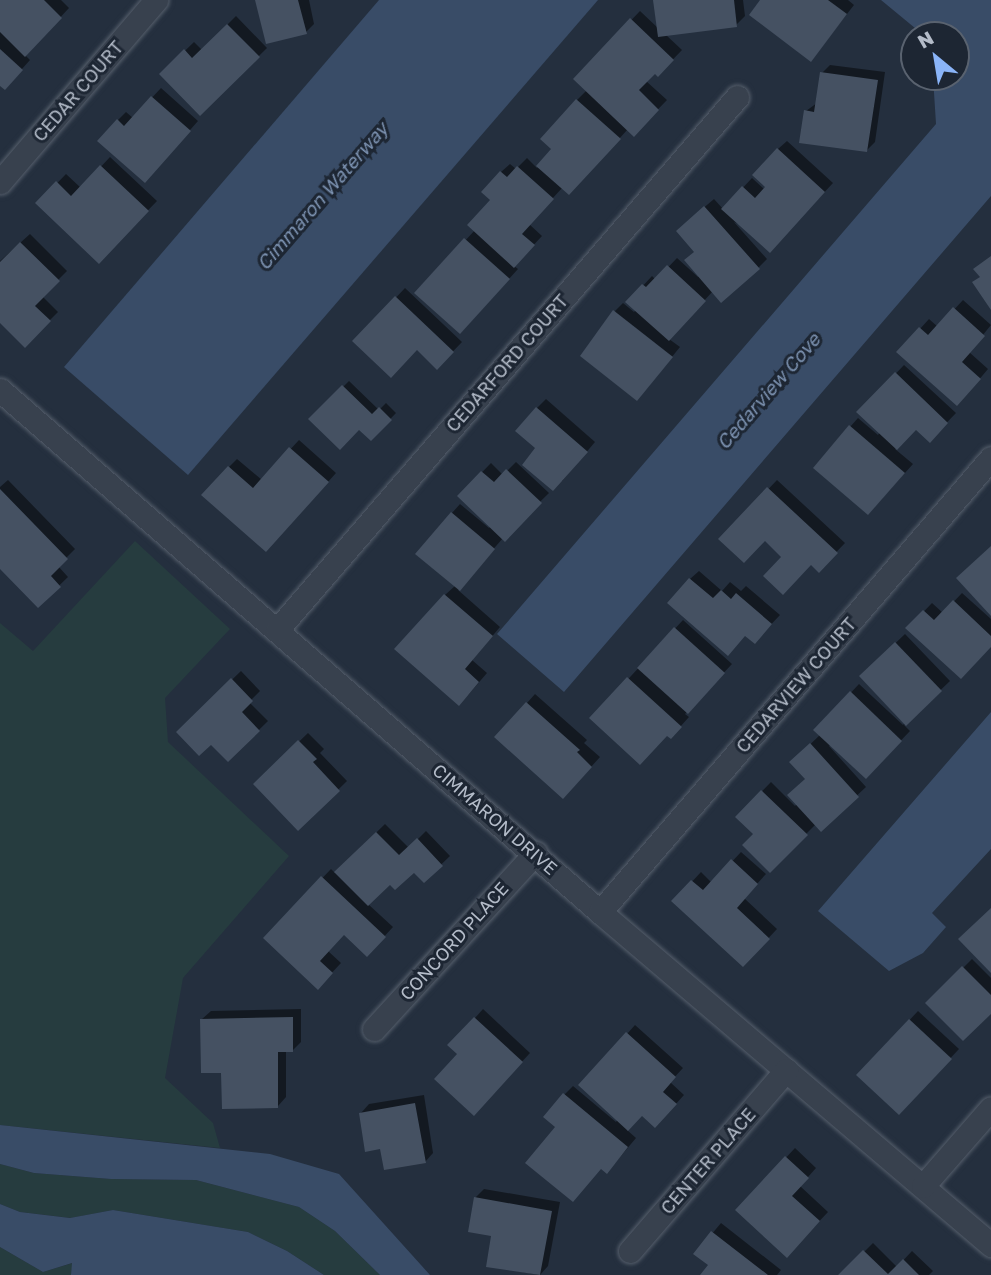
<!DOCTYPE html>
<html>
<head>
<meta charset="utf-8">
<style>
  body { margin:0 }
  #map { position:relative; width:991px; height:1275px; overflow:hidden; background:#242f3e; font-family:"Golos Text",sans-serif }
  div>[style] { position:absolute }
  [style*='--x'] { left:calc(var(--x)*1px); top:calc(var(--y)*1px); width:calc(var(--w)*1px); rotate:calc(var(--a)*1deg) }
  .green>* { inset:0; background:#263c3f }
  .water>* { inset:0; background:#394c67 }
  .shadow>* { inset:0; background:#0007 }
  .building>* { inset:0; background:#455162 }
  .roads { filter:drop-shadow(0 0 2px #565f6c) drop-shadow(0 0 2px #565f6c) }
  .minor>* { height:23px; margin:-11.5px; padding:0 11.5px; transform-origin:11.5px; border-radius:11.5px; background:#38414e }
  span { translate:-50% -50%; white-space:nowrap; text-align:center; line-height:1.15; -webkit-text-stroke:6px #1d2633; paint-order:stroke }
  .street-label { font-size:18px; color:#b4bcc9 }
  .water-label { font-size:19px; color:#7c92b1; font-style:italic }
  .north { position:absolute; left:900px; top:21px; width:70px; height:70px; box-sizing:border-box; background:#1d2633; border:2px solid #59626f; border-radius:50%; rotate:330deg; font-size:19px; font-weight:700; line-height:28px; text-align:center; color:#b4bcc9 }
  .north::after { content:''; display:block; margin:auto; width:24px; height:32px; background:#8ab4f8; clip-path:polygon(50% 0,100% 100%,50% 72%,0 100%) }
</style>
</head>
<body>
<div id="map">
  <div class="green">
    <i style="clip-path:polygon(135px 541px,230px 629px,165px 698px,168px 742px,289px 856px,183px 978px,165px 1078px,213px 1123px,220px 1148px,0 1125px,0 623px,33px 651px)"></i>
    <i style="clip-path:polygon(0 1164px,34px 1173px,111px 1179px,196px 1180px,299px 1207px,335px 1231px,380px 1275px,324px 1275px,287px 1251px,248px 1232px,113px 1210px,71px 1218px,20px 1212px,0 1204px)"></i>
    <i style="clip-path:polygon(0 1247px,43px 1272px,73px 1263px,71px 1275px,0 1275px)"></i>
  </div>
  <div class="water">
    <i style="clip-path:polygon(379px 0,598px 0,188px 475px,64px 367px)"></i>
    <i style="clip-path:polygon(881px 0,991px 0,991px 196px,564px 692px,497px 634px,936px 124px,933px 77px,956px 77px,956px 35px,930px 35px,929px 30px,921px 33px)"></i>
    <i style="clip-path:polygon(991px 712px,991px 849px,932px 913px,946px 927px,923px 953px,889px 971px,818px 911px)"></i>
    <i style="clip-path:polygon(0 1125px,270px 1154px,339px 1174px,430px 1275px,380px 1275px,335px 1231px,299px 1207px,196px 1180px,111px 1179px,34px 1173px,0 1164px)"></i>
    <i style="clip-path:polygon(0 1204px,20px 1212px,70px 1218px,113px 1210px,248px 1232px,287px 1251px,324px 1275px,71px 1275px,72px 1263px,43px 1272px,0 1247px)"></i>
  </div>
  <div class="shadow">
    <i style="clip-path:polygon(0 0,61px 0,69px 8px,25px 55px,30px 60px,13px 79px,0 83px)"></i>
    <i style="clip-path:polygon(257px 0,309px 0,314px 24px,306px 32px)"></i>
    <i style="clip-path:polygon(655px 0,743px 0,745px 16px,736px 25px,665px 34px,682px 50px,658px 75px,655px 72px,646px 81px,667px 100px,634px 134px,628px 129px,578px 184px,563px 187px,529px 224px,542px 236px,514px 266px,518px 269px,469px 323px,417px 293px,475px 230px,492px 200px,501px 172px,510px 164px,516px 169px,527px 158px,537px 168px,554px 149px,577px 100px,587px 90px,575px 79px,640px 11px,659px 29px)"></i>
    <i style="clip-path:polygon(762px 0,848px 0,854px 5px,811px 60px)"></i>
    <i style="clip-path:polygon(236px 16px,267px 48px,200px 114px,161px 74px,194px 42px,202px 50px)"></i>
    <i style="clip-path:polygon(830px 65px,885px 72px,875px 142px,866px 151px,806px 111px,817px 103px,822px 73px)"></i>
    <i style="clip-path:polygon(161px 88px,198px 121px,153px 172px,118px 120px,126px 112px,133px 118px)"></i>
    <i style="clip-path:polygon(787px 141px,833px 183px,778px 242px,734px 222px,767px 259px,758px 268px,713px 291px,669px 339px,680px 347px,645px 390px,615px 311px,623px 303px,634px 312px,636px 310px,628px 302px,652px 276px,656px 280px,677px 258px,698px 277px,700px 275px,687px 222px,714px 199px,723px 209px,752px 178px,765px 190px,778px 149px)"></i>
    <i style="clip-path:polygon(110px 157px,157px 201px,99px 261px,38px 203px,66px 174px,81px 188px)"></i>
    <i style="clip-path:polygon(30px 234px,67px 271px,42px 296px,58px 312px,25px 345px,0 321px,0 261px)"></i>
    <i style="clip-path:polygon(405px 288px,462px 342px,437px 368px,417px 348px,355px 341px)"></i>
    <i style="clip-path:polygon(963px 300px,991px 325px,969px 352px,988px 369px,966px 395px,899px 352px,929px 319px,938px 327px)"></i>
    <i style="clip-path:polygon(904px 365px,956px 413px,930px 440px,916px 428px,895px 449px,913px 464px,877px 504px,850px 427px,858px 418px,878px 435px,880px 432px,859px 412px)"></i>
    <i style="clip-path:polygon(349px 381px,379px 410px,386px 403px,396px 413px,371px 439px,359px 428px,311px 419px)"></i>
    <i style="clip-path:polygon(546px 399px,595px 442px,562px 481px,538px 448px,537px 408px)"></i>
    <i style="clip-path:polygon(299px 440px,336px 473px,275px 541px,229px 467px,237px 459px,262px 480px)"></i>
    <i style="clip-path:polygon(516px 462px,549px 493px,503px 538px,458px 590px,500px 627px,472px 660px,487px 673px,468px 695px,445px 595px,456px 585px,452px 513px,460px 504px,489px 528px,491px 526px,459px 496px,491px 463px,503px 475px)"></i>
    <i style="clip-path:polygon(8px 480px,75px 549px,58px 566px,68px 577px,38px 606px,0 566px,0 487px)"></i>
    <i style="clip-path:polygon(777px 480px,845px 543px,819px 570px,812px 563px,783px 557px,765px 539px,721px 539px)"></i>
    <i style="clip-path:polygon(699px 571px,722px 591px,730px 582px,741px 591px,746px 586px,780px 615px,763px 633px,746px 634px,690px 579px)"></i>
    <i style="clip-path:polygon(962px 593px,991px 619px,991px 645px,908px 628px,932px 603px,943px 613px)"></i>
    <i style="clip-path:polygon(683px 620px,732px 664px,685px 714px,689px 717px,679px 728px,592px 718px)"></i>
    <i style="clip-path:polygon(905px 634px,950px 681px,904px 725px,910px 731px,866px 777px,831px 744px,829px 746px,866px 787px,821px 829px,816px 824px,770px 870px,755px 834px,737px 817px,771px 782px,795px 806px,797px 804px,807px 779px,800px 754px,821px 734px,816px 730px,859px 684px,903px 725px,905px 723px,861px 676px)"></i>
    <i style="clip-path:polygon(241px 671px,260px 691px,249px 702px,268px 721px,228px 760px,212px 742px,178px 732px)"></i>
    <i style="clip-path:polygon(535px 694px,587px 740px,584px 743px,600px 757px,572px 788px,527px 703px)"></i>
    <i style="clip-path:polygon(308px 733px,324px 749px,320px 753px,347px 781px,298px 829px,255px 784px)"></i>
    <i style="clip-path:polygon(385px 824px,409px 848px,426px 831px,450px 856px,424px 881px,414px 870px,390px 883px,368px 904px,393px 927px,367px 955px,344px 933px,328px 951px,341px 963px,326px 979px,265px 938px,331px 869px,335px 873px)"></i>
    <i style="clip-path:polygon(741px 852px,766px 874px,744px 898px,777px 929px,743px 965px,674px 901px,701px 872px,712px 883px)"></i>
    <i style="clip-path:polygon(972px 959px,991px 978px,991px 1012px,928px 1003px)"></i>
    <i style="clip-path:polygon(301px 1009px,301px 1042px,293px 1050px,286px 1051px,286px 1097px,278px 1106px,223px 1071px,202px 1019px,211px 1011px)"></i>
    <i style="clip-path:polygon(483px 1009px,530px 1053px,482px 1105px,459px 1054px,475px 1018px)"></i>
    <i style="clip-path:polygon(918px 1011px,959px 1049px,899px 1113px,858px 1075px)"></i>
    <i style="clip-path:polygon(635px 1025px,683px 1068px,670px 1082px,684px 1095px,664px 1117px,642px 1114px,627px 1130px,636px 1138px,615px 1163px,558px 1126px,564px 1095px,573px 1086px,616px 1122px,618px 1119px,627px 1034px)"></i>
    <i style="clip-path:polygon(424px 1095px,433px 1153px,425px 1162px,361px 1113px,369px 1104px)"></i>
    <i style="clip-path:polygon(795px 1148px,816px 1168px,800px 1186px,828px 1212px,795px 1247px,737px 1210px)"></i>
    <i style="clip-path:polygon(484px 1189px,560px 1202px,548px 1266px,540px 1275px,488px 1266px,493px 1235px,476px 1197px)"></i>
    <i style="clip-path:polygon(721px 1223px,781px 1270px,777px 1275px,702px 1275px,710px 1265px,695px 1254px)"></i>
    <i style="clip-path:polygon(873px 1243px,897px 1267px,912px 1251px,933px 1271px,929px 1275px,841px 1275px)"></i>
  </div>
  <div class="building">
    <i style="clip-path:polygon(0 0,44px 0,62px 18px,25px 57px,0 32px)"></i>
    <i style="clip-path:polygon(255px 0,298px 0,307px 34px,266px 44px)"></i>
    <i style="clip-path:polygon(653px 0,734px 0,737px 27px,658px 37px)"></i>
    <i style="clip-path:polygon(760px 0,828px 0,847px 14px,811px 62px,749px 15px)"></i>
    <i style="clip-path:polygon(630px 18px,674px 60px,658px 77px,655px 74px,639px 90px,659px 110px,634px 137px,573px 79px)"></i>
    <i style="clip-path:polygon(227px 24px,260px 57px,200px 116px,159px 74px,184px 49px,192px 58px)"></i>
    <i style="clip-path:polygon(0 49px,23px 70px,5px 90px,0 86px)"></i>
    <i style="clip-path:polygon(820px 72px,878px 80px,867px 152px,799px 143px,804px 110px,814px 112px)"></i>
    <i style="clip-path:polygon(151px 96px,191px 131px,145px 183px,97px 141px,117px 119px,124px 126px)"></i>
    <i style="clip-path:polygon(576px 99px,621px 139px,569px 195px,536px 166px,551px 149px,540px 139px)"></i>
    <i style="clip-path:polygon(777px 148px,825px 192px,770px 253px,721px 209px,742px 186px,755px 198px,765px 187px,752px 175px)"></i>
    <i style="clip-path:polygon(100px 165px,149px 211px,99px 264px,35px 203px,56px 181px,71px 196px)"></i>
    <i style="clip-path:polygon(517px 166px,554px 199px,522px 234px,535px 245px,514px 268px,467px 225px,490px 200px,481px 192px,500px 171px,507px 177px)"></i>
    <i style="clip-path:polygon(704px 206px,760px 269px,721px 303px,684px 260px,694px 252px,676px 231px)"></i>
    <i style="clip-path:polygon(464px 238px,510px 279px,460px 334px,414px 293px)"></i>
    <i style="clip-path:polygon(20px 242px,60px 281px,35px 306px,51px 321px,25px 348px,0 323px,0 262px)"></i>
    <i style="clip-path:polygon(991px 256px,991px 310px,972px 282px,980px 277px,973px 269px)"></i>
    <i style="clip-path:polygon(667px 265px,706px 301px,669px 341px,625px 302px,642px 284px,646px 287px)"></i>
    <i style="clip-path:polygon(395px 296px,454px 352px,437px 370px,417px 350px,391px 378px,352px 341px)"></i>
    <i style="clip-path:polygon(953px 307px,985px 336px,962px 362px,981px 379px,957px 406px,896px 352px,919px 327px,928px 335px)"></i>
    <i style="clip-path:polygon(613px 310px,673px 357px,637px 401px,580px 356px)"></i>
    <i style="clip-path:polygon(895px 372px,948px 423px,930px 443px,916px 430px,897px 450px,856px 412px)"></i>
    <i style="clip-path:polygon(342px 385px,372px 414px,379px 407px,392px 420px,371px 441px,359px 430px,340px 450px,308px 419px)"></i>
    <i style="clip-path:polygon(536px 407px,588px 452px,553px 491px,522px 465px,535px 448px,515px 431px)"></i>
    <i style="clip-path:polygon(849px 425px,905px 473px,868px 515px,813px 468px)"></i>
    <i style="clip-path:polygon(289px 447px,329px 482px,266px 552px,201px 495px,228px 466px,253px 488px)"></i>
    <i style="clip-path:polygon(506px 469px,542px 503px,505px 542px,457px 496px,481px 471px,494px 482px)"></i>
    <i style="clip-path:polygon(767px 487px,838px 553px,819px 573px,811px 565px,783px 595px,763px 576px,781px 557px,765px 541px,744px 563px,718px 539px)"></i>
    <i style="clip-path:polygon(0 489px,68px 559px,51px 576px,61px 587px,38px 608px,0 569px)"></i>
    <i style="clip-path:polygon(451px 512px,495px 549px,460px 591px,415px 554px)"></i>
    <i style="clip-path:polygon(991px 546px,991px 616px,956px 578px)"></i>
    <i style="clip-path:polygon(689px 578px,713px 598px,721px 590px,731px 599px,736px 593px,772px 624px,755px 644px,745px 636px,728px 656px,667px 603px)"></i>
    <i style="clip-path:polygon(444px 594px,493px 636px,465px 669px,479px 682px,459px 706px,394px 649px)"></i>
    <i style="clip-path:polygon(953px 600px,991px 636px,991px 647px,961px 679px,905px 628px,923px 610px,934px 620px)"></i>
    <i style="clip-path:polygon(674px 627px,725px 673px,688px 714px,637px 668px)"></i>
    <i style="clip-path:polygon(895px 642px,942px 691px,906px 726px,859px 676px)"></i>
    <i style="clip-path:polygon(627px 677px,682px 727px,671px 739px,667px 736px,640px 765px,589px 718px)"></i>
    <i style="clip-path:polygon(231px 678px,253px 701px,242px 712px,260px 731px,228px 762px,211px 745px,199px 756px,176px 732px)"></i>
    <i style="clip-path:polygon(850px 691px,902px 741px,866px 779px,813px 730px)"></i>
    <i style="clip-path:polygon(526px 702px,580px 750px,577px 752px,592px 767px,563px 799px,494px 737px)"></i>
    <i style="clip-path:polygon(298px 740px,317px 759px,313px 762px,340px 791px,298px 831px,253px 784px)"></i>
    <i style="clip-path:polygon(810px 743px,859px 797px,821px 832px,787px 795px,805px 779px,789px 762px)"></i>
    <i style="clip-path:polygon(761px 790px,808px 835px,770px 873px,742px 845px,753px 834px,735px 817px)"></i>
    <i style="clip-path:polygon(376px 832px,399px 855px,417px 838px,443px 866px,424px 883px,414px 873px,395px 890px,390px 885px,368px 906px,334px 872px)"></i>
    <i style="clip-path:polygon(731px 859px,758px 884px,737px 908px,770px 939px,743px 967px,671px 901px,691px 880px,703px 890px)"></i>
    <i style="clip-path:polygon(321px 876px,386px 937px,367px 957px,344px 935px,320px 961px,333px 973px,318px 990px,263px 938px)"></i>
    <i style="clip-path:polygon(991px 908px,991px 973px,958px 939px)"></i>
    <i style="clip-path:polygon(962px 966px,991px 995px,991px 1014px,963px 1041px,925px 1003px)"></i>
    <i style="clip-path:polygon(293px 1017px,293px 1052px,278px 1052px,278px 1108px,222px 1109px,221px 1073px,201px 1073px,200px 1019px)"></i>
    <i style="clip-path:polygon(474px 1017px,523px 1062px,474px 1116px,434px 1079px,457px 1054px,447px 1045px)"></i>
    <i style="clip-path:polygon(909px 1019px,952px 1059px,899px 1115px,856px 1075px)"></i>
    <i style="clip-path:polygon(626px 1032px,676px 1077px,663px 1092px,677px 1104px,655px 1128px,642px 1116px,628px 1131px,578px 1085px)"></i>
    <i style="clip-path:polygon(563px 1093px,628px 1147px,607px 1174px,601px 1169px,573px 1202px,525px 1163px,555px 1127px,543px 1117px)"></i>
    <i style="clip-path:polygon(415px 1103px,426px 1163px,384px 1170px,380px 1149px,365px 1152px,359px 1113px)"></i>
    <i style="clip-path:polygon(785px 1156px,809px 1178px,792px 1196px,820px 1221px,787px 1258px,735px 1210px)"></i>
    <i style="clip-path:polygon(474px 1197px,552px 1211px,540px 1275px,486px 1267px,491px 1236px,468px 1232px)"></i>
    <i style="clip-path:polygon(711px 1231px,768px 1275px,700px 1275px,708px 1265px,693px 1254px)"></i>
    <i style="clip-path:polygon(863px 1250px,888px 1274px,903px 1259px,919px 1275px,838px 1275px)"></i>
  </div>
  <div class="roads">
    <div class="minor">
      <i style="--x:0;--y:182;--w:240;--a:-49.4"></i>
      <i style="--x:0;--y:390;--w:795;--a:41.02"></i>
      <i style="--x:600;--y:912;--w:514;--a:40.42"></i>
      <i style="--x:277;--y:630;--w:704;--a:-49.2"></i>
      <i style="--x:600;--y:912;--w:599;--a:-49.26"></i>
      <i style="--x:374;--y:1029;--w:239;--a:-47.5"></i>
      <i style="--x:923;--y:1186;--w:103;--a:-48.9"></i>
      <i style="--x:630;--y:1251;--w:239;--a:-49.2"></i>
    </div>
  </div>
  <div class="street-label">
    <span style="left:78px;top:91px;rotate:-49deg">CEDAR COURT</span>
    <span style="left:507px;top:363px;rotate:-49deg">CEDARFORD COURT</span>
    <span style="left:796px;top:685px;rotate:-49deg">CEDARVIEW COURT</span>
    <span style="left:495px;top:819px;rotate:41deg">CIMMARON DRIVE</span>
    <span style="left:454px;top:941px;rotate:-48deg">CONCORD PLACE</span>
    <span style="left:708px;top:1161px;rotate:-49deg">CENTER PLACE</span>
  </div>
  <div class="water-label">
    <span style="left:322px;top:196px;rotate:-49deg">Cimmaron Waterway</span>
    <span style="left:768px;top:391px;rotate:-49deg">Cedarview Cove</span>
  </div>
  <div class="north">N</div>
</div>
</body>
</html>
